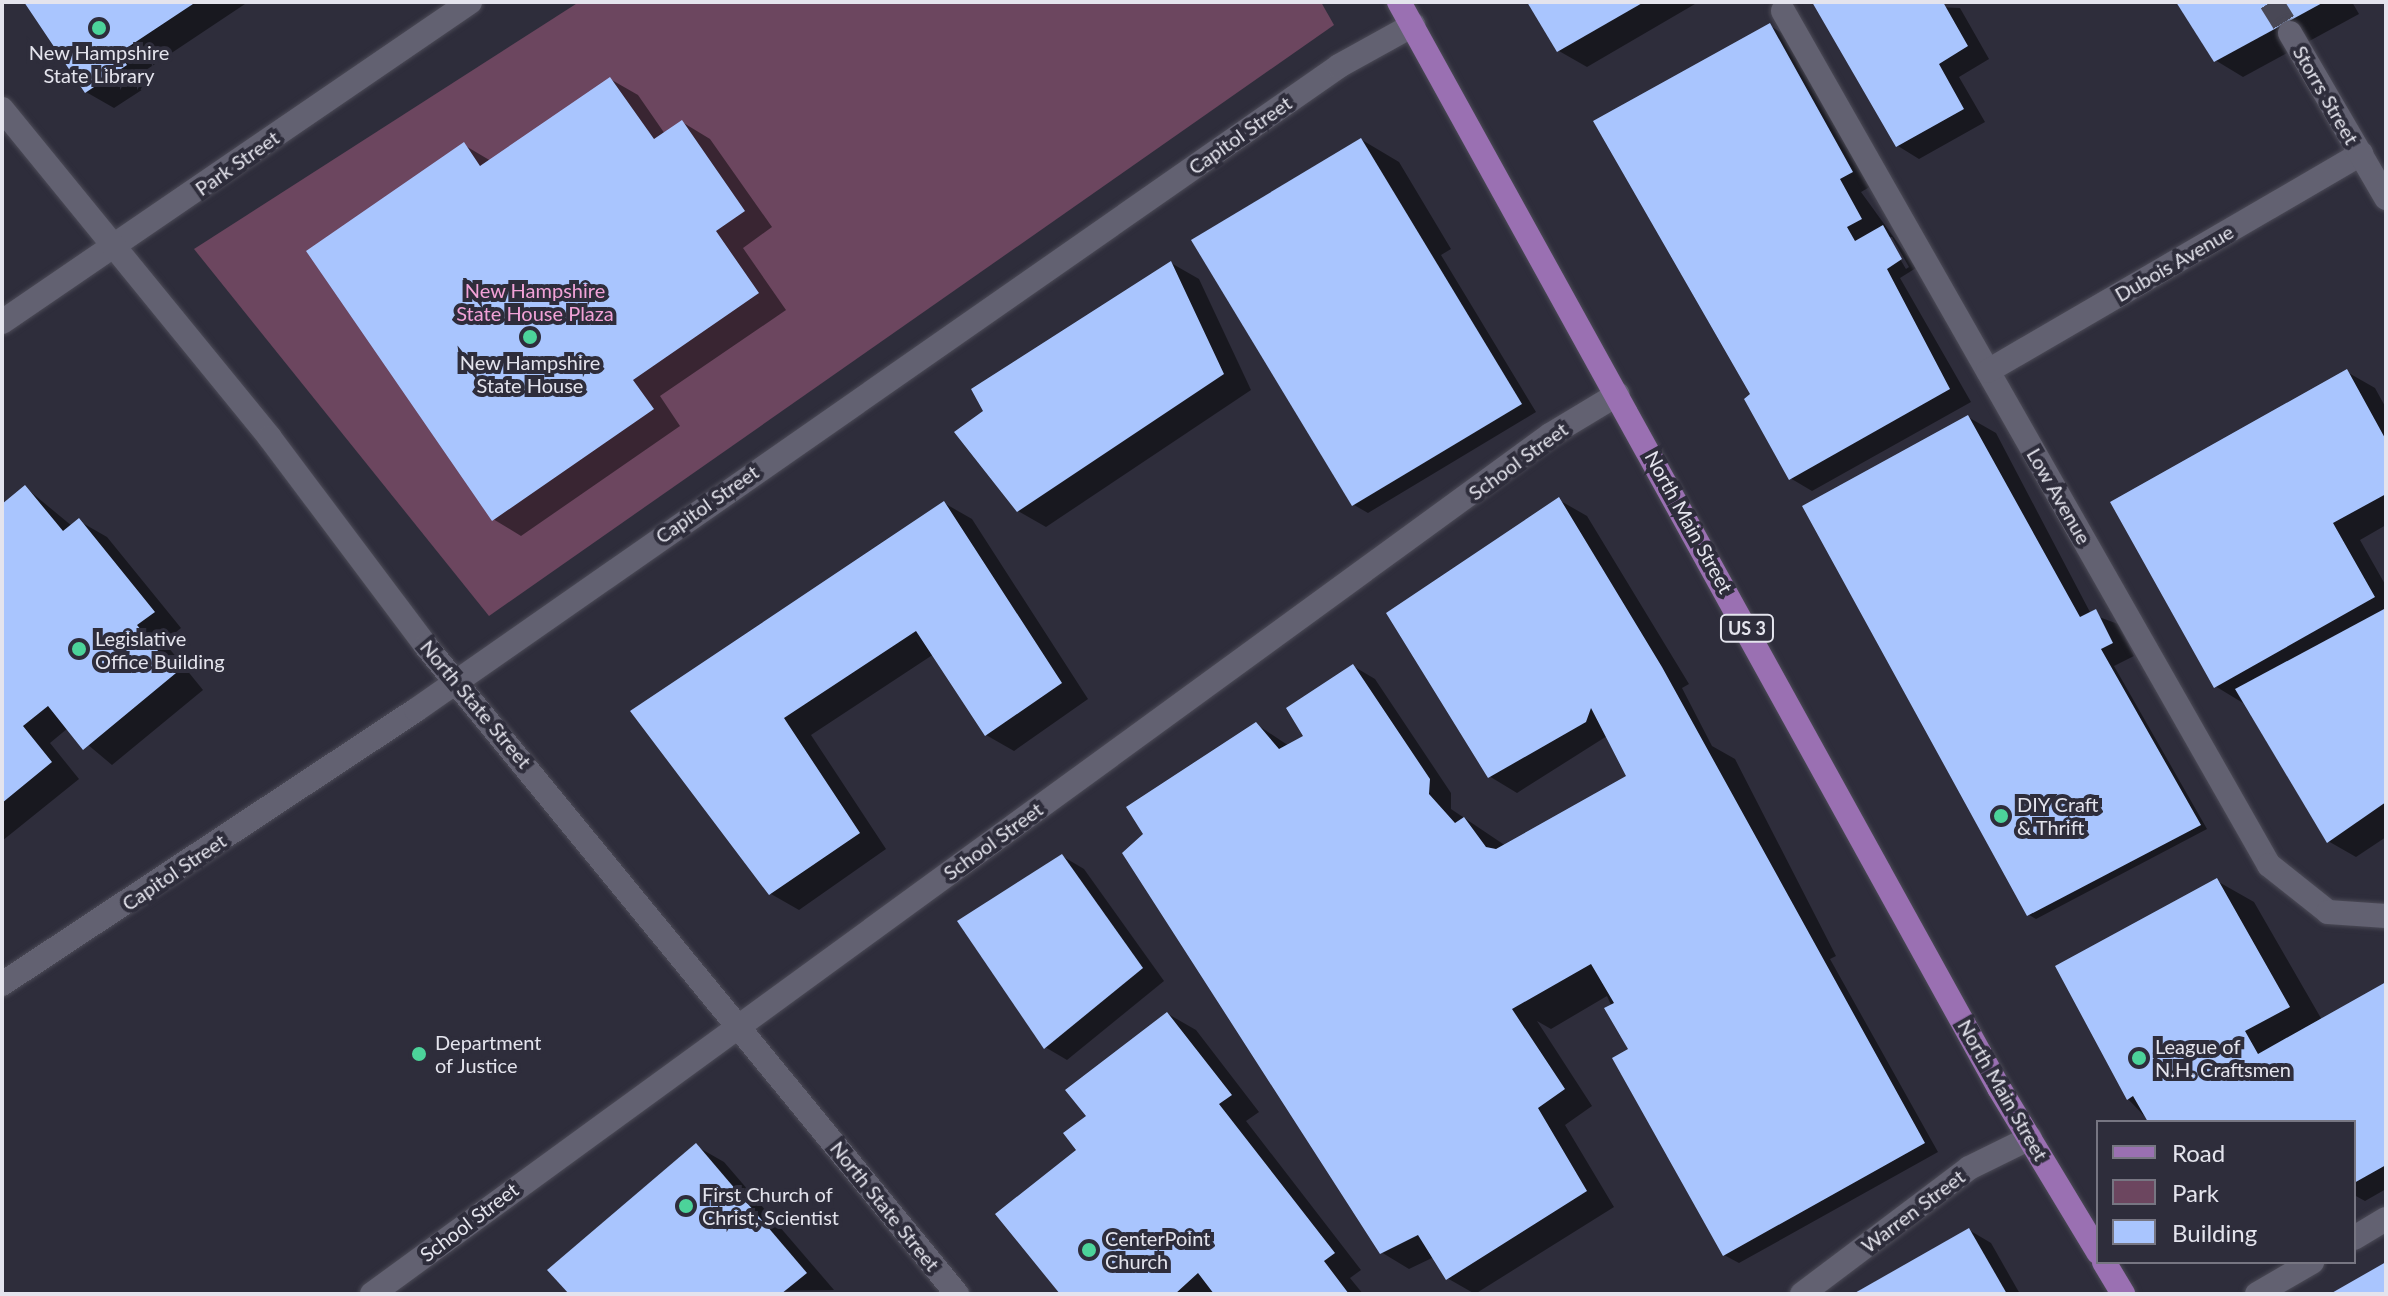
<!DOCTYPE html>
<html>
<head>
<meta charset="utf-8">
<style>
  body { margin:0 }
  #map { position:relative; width:2388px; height:1296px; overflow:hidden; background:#2e2d3b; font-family:Lato,sans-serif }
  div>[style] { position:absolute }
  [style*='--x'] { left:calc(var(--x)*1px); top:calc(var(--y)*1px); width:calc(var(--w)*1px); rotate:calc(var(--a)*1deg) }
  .green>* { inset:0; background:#6c465f }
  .shadow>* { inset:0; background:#0007 }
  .building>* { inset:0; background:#a9c5fe }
  .tertiary-tunnel>* { height:24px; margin-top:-12px; transform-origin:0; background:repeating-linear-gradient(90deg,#494856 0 24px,transparent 0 36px) }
  .roads { filter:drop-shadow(0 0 2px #4c4b57) drop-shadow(0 0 2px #4c4b57) }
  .minor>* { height:24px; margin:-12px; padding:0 12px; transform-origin:12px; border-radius:12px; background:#626171 }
  .tertiary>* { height:24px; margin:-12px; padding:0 12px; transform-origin:12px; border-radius:12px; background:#626171 }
  .primary>* { height:24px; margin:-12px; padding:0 12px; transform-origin:12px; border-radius:12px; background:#9a70b2 }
  .dots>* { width:22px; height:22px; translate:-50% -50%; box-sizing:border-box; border:4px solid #2e2d3b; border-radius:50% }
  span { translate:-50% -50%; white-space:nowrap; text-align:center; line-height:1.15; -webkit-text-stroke:8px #2e2d3b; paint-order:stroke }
  .shield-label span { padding:2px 6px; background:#2e2d3b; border:2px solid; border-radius:6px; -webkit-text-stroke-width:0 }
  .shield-label { font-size:18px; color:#e4e4ed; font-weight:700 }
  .poi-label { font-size:20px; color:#e4e4ed }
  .left { translate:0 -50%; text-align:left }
  .street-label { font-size:20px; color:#e4e4ed }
  .park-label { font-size:20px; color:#f2a2d7 }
  .frame { position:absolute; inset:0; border:4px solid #e4e4ed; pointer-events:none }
  .legend { position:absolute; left:2096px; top:1120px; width:260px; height:144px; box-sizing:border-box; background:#2e2d3b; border:2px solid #777682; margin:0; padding:10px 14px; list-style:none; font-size:24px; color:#e4e4ed }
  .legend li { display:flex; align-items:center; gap:16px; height:40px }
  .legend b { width:40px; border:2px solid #777682 }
</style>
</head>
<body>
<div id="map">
  <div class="green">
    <i style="clip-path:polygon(579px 2px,1321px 2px,1334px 25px,489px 616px,194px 249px)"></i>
  </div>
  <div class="shadow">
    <i style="clip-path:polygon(26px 2px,248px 2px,146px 70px,154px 82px,114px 108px,86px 92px)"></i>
    <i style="clip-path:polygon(1530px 2px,1694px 2px,1695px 4px,1587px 67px,1559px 51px)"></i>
    <i style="clip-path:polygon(1814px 2px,1960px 8px,1989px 59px,1959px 77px,1985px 122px,1919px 159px,1898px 146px)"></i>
    <i style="clip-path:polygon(2178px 2px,2352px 2px,2359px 14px,2243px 77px,2215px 60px)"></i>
    <i style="clip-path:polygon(evenodd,1770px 26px,1791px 38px,1873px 185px,1861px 192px,1916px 268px,1900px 278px,1971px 402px,1812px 491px,1790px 478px,1755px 395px,1596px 121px,1770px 26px,1887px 237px,1892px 237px,1909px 267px,1906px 269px,1887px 237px)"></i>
    <i style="clip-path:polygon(610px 79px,638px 95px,665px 134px,682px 122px,710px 139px,772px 227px,743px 248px,786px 310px,660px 396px,680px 426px,521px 536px,493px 519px,464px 145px,491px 161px)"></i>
    <i style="clip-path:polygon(1362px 140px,1399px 162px,1451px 249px,1441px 255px,1536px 412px,1368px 513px,1354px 505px)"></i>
    <i style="clip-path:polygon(1171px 263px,1199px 279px,1251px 390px,1046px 527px,1018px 511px)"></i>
    <i style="clip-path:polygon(2347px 372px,2375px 388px,2386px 408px,2386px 525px,2360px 540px,2386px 586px,2386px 837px,2356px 857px,2328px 841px,2243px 703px,2215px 686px)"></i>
    <i style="clip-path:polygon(1968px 417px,1996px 433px,2091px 614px,2118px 624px,2134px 656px,2114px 666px,2207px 829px,2036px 919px,2029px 915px)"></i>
    <i style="clip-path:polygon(26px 488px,72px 526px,79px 521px,107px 537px,181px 628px,164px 642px,203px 690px,112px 765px,68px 728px,50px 743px,79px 779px,2px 841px,2px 507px)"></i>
    <i style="clip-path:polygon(1559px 500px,1587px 516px,1689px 684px,1682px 688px,1712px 746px,1735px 759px,1836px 956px,1830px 959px,1938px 1152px,1739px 1263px,1724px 1255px,1607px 996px,1551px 1029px,1537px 1021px,1592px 1106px,1565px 1125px,1614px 1207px,1475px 1294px,1447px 1278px,1434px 1257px,1409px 1269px,1381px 1252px,1256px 724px,1289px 746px,1307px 736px,1353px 666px,1375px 679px,1451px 793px,1451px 809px,1506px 846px,1628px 777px,1607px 736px,1517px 793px,1489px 776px)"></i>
    <i style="clip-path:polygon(944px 503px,972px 519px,1088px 699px,1014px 751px,986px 735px,934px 654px,811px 735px,886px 849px,799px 910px,771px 894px,632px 712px)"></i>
    <i style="clip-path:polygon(1062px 856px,1084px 869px,1164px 981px,1067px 1060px,1045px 1047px)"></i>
    <i style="clip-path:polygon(2217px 881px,2254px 902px,2322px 1020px,2386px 984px,2386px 1189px,2365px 1201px,2354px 1195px,2354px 1122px,2150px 1122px,2128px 1099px)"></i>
    <i style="clip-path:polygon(1168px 1014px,1196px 1030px,1259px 1112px,1246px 1121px,1361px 1270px,1350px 1278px,1363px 1294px,1063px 1294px,1076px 1152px,1089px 1117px)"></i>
    <i style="clip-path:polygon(696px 1146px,724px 1162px,834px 1290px,572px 1294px)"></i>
    <i style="clip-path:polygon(1969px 1230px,1991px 1243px,2020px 1294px,1857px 1294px)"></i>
  </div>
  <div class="building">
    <i style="clip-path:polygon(24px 2px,196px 2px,119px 53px,127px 65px,85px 93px)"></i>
    <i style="clip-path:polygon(1527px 2px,1644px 2px,1557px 52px)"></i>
    <i style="clip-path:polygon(1812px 2px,1943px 2px,1968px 46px,1939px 64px,1964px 109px,1896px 147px)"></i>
    <i style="clip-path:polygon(2176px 2px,2324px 2px,2214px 62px)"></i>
    <i style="clip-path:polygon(1770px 23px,1853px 172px,1840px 179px,1862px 219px,1847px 227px,1855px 241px,1883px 225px,1902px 259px,1887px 269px,1950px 389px,1789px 480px,1744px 399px,1750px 394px,1593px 121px)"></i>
    <i style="clip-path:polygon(610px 77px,654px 139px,682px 120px,745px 211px,716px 231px,759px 293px,633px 380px,654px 409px,492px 521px,306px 251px,464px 142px,480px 166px)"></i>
    <i style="clip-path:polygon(1361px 138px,1522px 404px,1352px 506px,1191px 240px)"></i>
    <i style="clip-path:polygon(1171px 261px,1224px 374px,1017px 512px,954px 432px,983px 411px,971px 389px)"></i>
    <i style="clip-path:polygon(2347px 369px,2386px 440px,2386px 494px,2333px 523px,2375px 597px,2214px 688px,2110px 502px)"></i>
    <i style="clip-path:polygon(1968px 415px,2080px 617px,2096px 609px,2113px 643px,2101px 649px,2201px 825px,2027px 916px,1802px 506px)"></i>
    <i style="clip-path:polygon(25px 485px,63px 531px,79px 518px,155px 612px,137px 625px,176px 673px,83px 750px,48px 706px,23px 726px,52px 762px,2px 803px,2px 504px)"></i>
    <i style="clip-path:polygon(1559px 497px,1662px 667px,1925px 1143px,1723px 1256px,1612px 1058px,1628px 1049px,1604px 1008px,1614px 1003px,1591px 964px,1512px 1009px,1565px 1089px,1538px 1108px,1587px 1191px,1446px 1280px,1418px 1235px,1380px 1254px,1122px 853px,1143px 834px,1126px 807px,1256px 722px,1279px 749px,1303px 736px,1286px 708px,1353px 664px,1430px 779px,1429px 794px,1455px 823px,1464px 817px,1486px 847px,1496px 849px,1626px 776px,1591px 708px,1586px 722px,1488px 778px,1386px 613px)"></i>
    <i style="clip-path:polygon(944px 501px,1062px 683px,985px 736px,916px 631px,784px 718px,860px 833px,769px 895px,630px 711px)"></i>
    <i style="clip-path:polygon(2386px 608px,2386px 802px,2327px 843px,2235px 689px)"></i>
    <i style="clip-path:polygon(1062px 854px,1143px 968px,1044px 1049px,957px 921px)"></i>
    <i style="clip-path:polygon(2217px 878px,2290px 1007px,2245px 1031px,2258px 1054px,2386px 982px,2386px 1165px,2354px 1183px,2354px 1122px,2148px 1122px,2133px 1096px,2127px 1100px,2055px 966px)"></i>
    <i style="clip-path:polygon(1167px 1012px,1232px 1095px,1219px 1104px,1335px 1253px,1324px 1261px,1349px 1294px,1214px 1294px,1198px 1273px,1175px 1294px,1060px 1294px,995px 1214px,1076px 1150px,1063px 1133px,1086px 1116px,1065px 1090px)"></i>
    <i style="clip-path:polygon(696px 1143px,807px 1273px,781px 1294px,569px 1294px,547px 1270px)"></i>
    <i style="clip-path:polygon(1969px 1228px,2007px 1294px,1853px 1294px)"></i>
    <i style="clip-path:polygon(2386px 1262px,2386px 1294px,2330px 1294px)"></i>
  </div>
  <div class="tertiary-tunnel">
    <i style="--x:2271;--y:2;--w:36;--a:58"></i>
  </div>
  <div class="roads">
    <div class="minor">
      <i style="--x:1783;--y:11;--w:983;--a:60.36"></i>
      <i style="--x:2269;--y:865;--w:75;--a:38.5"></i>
      <i style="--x:2328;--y:912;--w:58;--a:3.9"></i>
      <i style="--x:2;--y:322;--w:567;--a:-34.36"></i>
      <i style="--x:1988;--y:371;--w:432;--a:-30.2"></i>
      <i style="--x:2;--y:984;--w:496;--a:-33.5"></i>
      <i style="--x:416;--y:710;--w:1125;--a:-34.9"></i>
      <i style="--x:1339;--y:66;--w:85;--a:-29"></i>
      <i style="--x:2354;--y:1238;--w:37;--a:-31"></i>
      <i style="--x:372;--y:1294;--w:1458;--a:-36.1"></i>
      <i style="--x:1550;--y:435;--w:79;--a:-31.1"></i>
      <i style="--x:1802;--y:1294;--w:209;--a:-37"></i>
      <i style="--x:1969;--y:1168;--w:68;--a:-26.2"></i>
      <i style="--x:2257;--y:1294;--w:64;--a:-30.2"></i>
    </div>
    <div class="tertiary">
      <i style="--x:2290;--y:33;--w:191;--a:59.8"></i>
      <i style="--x:2;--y:109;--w:424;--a:50.8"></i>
      <i style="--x:270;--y:438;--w:260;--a:53.1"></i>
      <i style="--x:426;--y:646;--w:838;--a:50.67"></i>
    </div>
    <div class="primary">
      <i style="--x:1399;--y:2;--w:1241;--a:61.08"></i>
      <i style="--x:1999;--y:1088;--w:192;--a:58.9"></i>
      <i style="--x:2104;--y:1262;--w:37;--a:59"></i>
    </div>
  </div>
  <div class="dots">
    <i style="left:99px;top:28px;background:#4cd39a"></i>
    <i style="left:530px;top:337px;background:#4cd39a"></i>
    <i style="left:79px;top:649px;background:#4cd39a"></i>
    <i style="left:2001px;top:816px;background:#4cd39a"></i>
    <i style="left:419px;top:1054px;background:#4cd39a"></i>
    <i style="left:2139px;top:1058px;background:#4cd39a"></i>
    <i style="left:686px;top:1206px;background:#4cd39a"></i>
    <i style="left:1089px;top:1250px;background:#4cd39a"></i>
  </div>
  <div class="shield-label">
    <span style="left:1747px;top:628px">US 3</span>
  </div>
  <div class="poi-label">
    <span style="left:99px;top:64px">New Hampshire<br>State Library</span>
    <span style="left:530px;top:374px">New Hampshire<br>State House</span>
    <span class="left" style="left:95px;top:650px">Legislative<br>Office Building</span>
    <span class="left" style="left:2017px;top:816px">DIY Craft<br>&amp; Thrift</span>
    <span class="left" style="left:435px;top:1054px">Department<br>of Justice</span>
    <span class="left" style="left:2155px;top:1058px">League of<br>N.H. Craftsmen</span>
    <span class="left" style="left:702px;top:1206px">First Church of<br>Christ, Scientist</span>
    <span class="left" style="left:1105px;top:1250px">CenterPoint<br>Church</span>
  </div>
  <div class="street-label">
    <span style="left:2326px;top:95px;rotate:60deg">Storrs Street</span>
    <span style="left:1240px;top:135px;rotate:-35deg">Capitol Street</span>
    <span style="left:237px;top:163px;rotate:-35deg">Park Street</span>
    <span style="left:2174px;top:263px;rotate:-30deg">Dubois Avenue</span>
    <span style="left:1518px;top:461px;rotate:-36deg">School Street</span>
    <span style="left:2059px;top:496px;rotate:60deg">Low Avenue</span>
    <span style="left:707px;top:504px;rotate:-35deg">Capitol Street</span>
    <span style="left:1689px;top:522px;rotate:61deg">North Main Street</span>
    <span style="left:476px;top:704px;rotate:50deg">North State Street</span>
    <span style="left:993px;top:841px;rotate:-36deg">School Street</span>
    <span style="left:174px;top:872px;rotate:-34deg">Capitol Street</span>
    <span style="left:2003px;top:1090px;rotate:60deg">North Main Street</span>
    <span style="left:885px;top:1206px;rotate:51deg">North State Street</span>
    <span style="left:1913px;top:1211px;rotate:-37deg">Warren Street</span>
    <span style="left:469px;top:1222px;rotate:-37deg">School Street</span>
  </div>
  <div class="park-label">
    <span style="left:535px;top:302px">New Hampshire<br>State House Plaza</span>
  </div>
  <div class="frame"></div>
  <ul class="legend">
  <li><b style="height:10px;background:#9a70b2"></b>Road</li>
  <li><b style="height:22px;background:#6c465f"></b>Park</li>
  <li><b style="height:22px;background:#a9c5fe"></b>Building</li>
  </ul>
</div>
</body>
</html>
